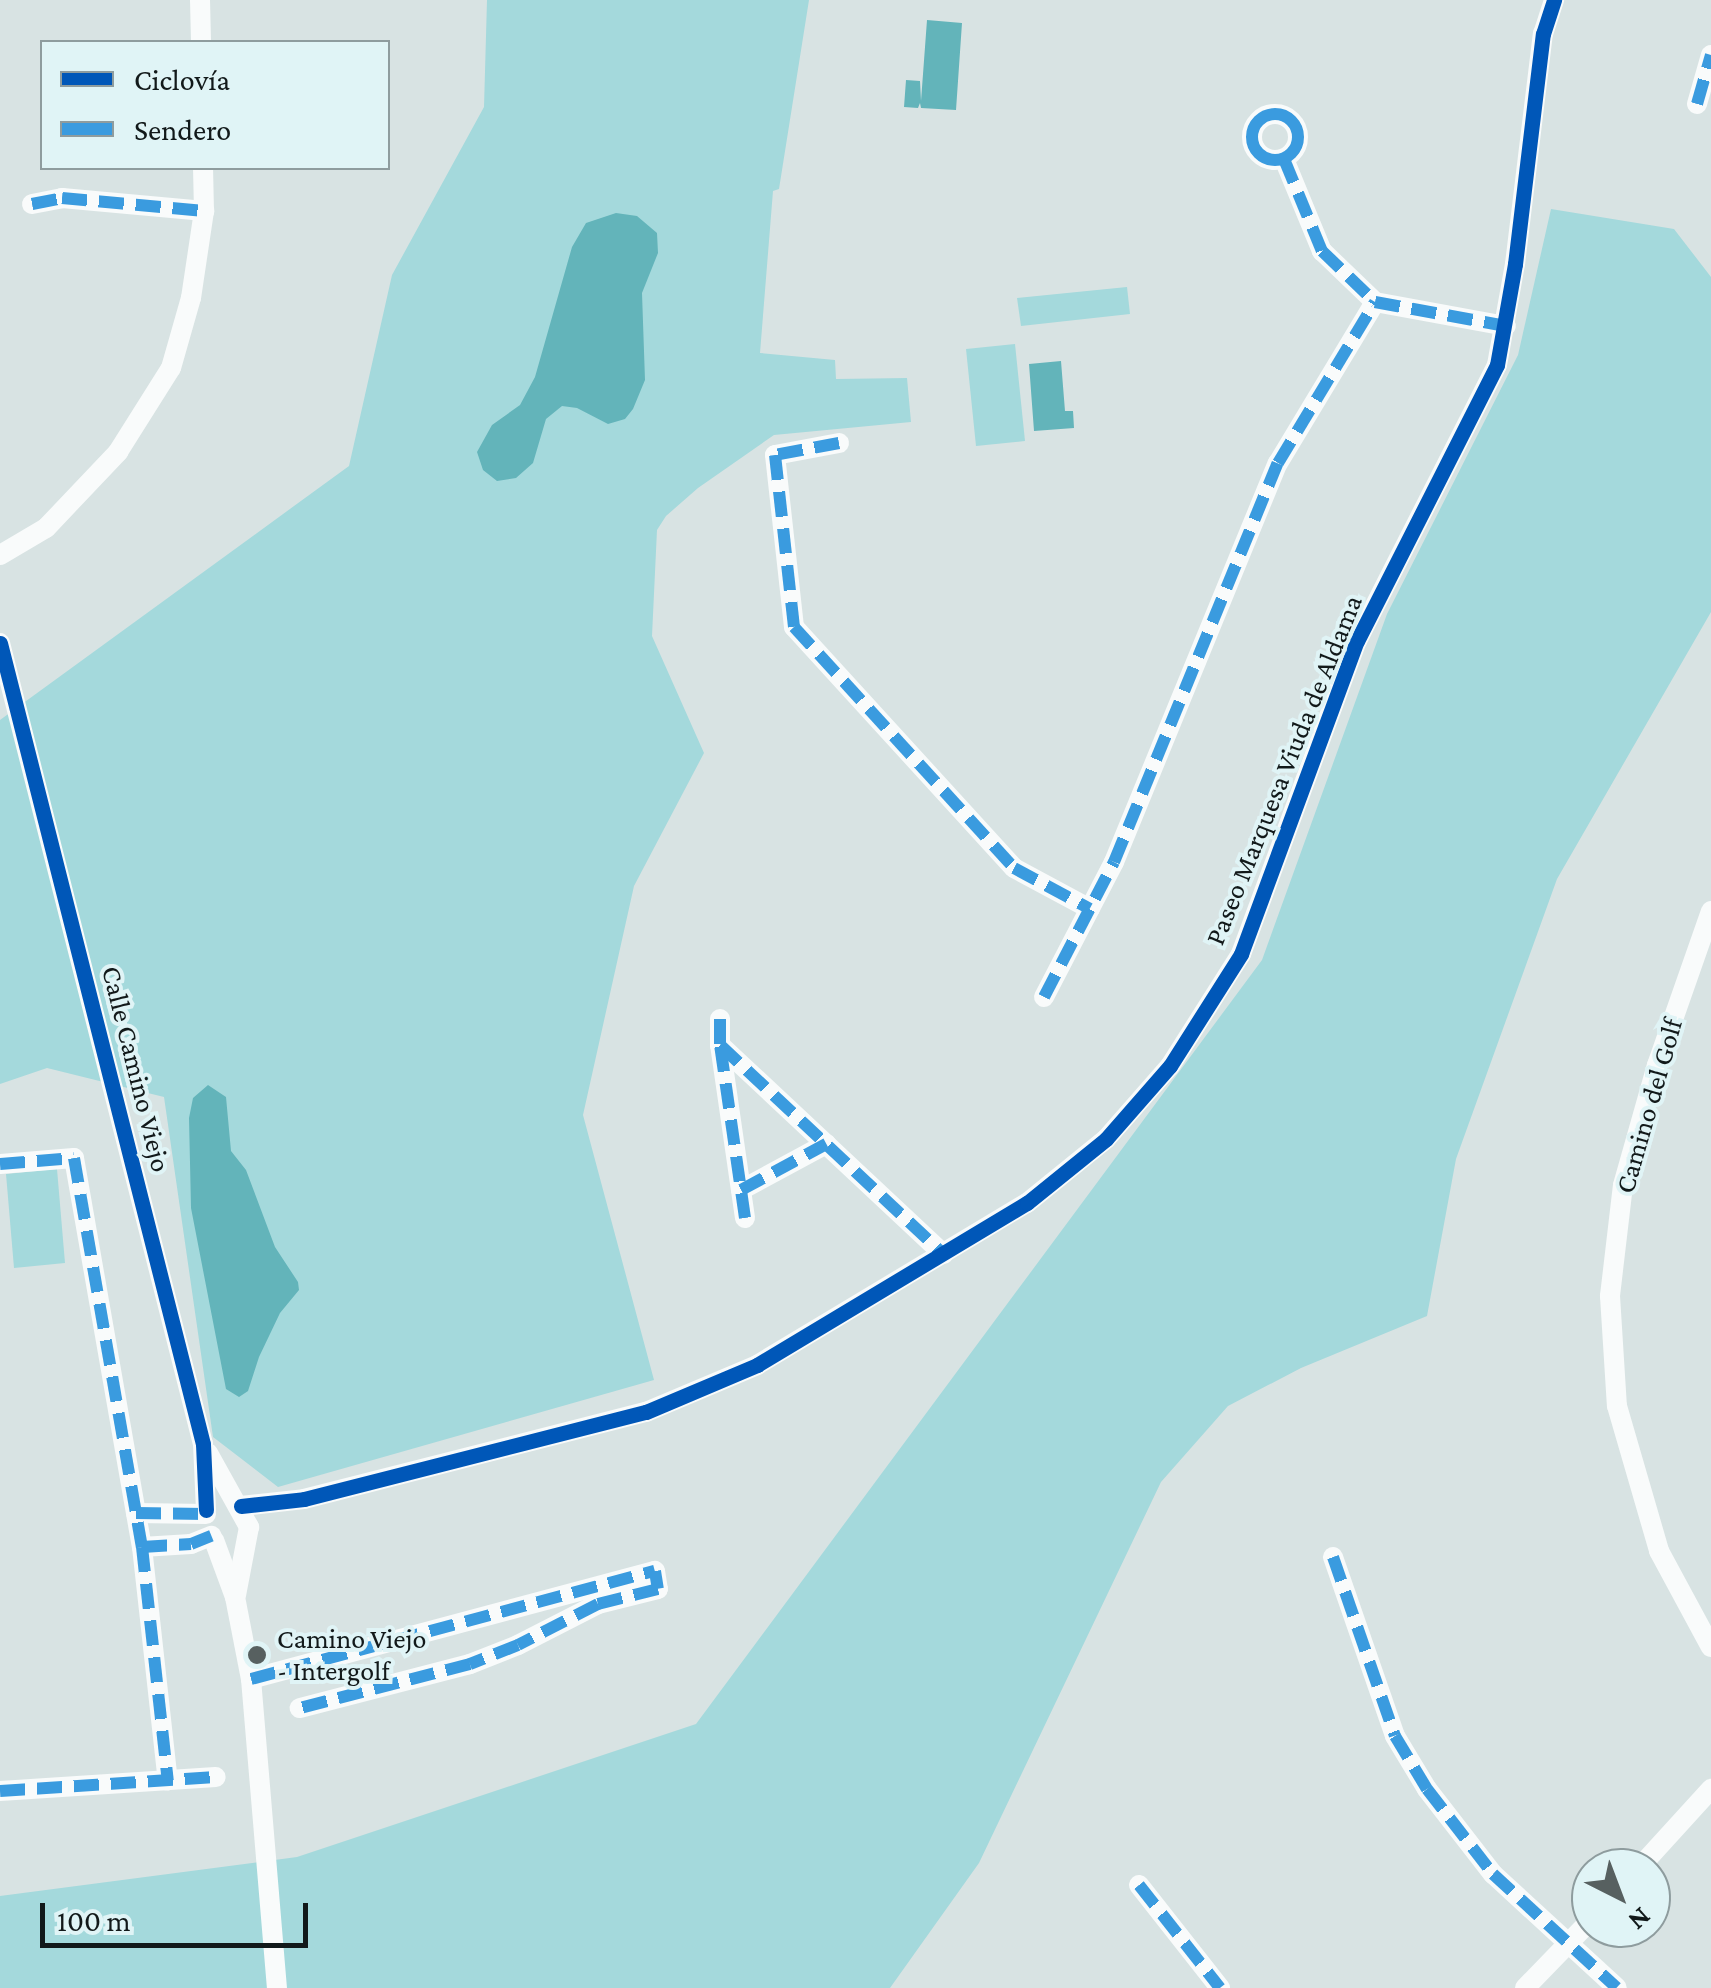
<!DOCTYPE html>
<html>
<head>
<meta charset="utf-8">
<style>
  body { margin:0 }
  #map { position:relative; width:1711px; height:1988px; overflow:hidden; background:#d8e3e3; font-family:"Crimson Pro",serif }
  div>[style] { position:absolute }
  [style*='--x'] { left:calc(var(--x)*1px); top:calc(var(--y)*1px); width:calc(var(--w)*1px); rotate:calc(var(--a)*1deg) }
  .green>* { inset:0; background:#a4d9dc }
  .water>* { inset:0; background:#63b4ba }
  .minor>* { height:20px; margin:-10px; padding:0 10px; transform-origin:10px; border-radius:10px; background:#f9fbfb }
  .minor>.ring { margin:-10px; padding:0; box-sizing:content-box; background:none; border:20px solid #f9fbfb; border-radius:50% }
  .quiet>* { height:12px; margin-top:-6px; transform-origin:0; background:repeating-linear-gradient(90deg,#3a9bdf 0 25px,transparent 0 37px) }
  .quiet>.ring { margin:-6px; padding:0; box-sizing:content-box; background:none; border:12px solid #3a9bdf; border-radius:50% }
  .cycleway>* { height:15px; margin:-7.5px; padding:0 7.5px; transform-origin:7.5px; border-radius:7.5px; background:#0057b8 }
  .dots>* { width:28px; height:28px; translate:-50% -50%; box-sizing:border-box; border:5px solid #e0f4f6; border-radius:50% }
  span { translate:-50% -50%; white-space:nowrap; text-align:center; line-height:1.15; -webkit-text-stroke:8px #e0f4f6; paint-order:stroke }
  .street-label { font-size:28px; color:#12191a }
  .poi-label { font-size:28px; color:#12191a }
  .left { translate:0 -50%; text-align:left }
  .legend { position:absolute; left:40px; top:40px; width:350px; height:130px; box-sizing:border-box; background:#e0f4f6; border:2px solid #8e9c9e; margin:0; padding:12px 18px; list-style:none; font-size:30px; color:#12191a }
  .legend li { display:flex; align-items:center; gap:20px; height:50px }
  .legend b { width:50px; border:2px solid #8e9c9e }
  .north { position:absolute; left:1571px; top:1848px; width:100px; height:100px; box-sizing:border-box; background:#e0f4f6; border:2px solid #8e9c9e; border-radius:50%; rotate:138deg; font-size:28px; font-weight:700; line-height:40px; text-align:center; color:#12191a }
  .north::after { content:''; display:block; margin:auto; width:35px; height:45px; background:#576060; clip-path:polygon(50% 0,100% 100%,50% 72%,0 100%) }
  .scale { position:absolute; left:40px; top:1903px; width:268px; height:45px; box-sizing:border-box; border:5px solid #12191a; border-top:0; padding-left:12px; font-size:30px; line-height:35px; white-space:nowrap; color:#12191a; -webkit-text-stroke:8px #e0f4f6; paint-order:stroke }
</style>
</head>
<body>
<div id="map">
  <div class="green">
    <i style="clip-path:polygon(487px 0,809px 0,779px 189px,773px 191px,760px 353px,835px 360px,836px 379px,907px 378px,911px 422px,774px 435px,698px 488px,666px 516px,657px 530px,652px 636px,704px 753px,634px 886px,583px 1115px,654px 1380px,278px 1487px,213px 1437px,164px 1097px,47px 1068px,0 1084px,0 720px,349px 466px,392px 275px,484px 107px)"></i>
    <i style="clip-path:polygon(1551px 209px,1674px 229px,1711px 277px,1711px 612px,1557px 879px,1456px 1159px,1427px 1316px,1301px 1368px,1228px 1406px,1161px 1482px,979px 1863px,890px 1988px,0 1988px,0 1896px,297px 1857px,696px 1724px,1262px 960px,1387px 614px,1518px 355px)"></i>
    <i style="clip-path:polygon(1127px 287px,1130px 314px,1021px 326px,1017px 298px)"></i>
    <i style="clip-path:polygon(1015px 344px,1025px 441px,976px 446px,966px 349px)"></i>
    <i style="clip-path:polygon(57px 1169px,65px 1263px,14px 1268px,6px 1174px)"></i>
  </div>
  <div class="water">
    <i style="clip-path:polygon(927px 20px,962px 23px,956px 110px,921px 108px,920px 103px,918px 108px,904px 107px,906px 80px,920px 81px,921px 101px)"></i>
    <i style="clip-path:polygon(616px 213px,637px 216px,657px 233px,658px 253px,642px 293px,645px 380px,633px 409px,625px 419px,608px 424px,577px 408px,562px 406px,546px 419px,533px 463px,516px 478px,497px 481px,483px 470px,477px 452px,492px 425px,520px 405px,535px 377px,572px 247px,586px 223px)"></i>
    <i style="clip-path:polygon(1061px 361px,1065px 411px,1073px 411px,1074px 428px,1034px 431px,1029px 364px)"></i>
    <i style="clip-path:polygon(208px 1085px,226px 1097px,231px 1151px,246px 1170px,275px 1247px,298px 1282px,299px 1290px,280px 1313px,259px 1357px,248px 1391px,239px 1397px,226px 1389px,191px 1208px,189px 1118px,193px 1098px)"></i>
  </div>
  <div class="minor">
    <i style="--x:200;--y:0;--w:42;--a:88.6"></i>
    <i style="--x:1697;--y:104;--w:51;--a:-74.1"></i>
    <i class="ring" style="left:1252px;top:114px;width:26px;height:26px"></i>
    <i style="--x:1284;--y:159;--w:100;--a:67.6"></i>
    <i style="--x:1322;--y:251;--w:74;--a:43.9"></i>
    <i style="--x:1375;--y:302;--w:133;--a:10.4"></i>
    <i style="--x:32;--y:204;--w:31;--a:-11"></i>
    <i style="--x:62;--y:198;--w:143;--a:5.2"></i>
    <i style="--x:839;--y:443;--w:65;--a:169.4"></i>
    <i style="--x:775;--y:455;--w:173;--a:83.7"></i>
    <i style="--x:794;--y:627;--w:326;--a:47.6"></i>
    <i style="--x:1014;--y:868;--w:86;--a:28.3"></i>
    <i style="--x:0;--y:555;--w:53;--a:-30.4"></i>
    <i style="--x:46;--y:528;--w:105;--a:-46.5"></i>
    <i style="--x:118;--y:452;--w:99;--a:-57.8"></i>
    <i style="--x:171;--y:368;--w:73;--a:-74.1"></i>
    <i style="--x:191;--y:298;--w:88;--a:-81.5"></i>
    <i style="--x:204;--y:211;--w:43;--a:-91.3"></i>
    <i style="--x:0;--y:643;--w:826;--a:75.78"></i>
    <i style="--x:203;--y:1444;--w:66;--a:87.4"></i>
    <i style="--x:1711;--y:911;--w:163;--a:109.3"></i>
    <i style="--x:1657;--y:1065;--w:125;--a:105.8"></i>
    <i style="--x:1623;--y:1185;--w:112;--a:96.7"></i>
    <i style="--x:1610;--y:1296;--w:110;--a:86.4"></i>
    <i style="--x:1617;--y:1406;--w:151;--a:73.8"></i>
    <i style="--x:1659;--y:1551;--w:109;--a:61.6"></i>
    <i style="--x:1044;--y:997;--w:152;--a:-62.6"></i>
    <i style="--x:1114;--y:862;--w:431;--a:-67.7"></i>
    <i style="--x:1278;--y:463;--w:188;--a:-58.9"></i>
    <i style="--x:720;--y:1019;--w:26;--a:90"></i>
    <i style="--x:0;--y:1164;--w:74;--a:-4.6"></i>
    <i style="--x:74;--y:1158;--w:395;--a:80.1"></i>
    <i style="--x:142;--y:1547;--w:235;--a:83.7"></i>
    <i style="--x:741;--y:1190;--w:97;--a:-28.4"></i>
    <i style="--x:745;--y:1218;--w:175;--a:-98.2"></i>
    <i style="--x:720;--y:1045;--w:306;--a:43.1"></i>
    <i style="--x:208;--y:1453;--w:85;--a:61"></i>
    <i style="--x:249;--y:1527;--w:69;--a:100.8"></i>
    <i style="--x:241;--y:1506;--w:63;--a:-6.3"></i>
    <i style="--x:304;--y:1499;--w:353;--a:-14.3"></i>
    <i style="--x:646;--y:1412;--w:121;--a:-22.9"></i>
    <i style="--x:757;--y:1365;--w:315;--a:-31"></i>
    <i style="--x:1027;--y:1203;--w:102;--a:-39"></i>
    <i style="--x:1106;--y:1139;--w:97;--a:-48.8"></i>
    <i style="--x:1170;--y:1066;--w:133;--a:-57.6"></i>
    <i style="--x:1241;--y:954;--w:334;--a:-69.7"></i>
    <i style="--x:1357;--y:641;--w:309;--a:-63.1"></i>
    <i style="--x:1497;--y:365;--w:103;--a:-79.9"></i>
    <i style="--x:1515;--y:264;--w:232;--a:-83.1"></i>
    <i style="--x:1543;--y:34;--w:36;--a:-72"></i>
    <i style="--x:136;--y:1513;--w:70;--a:0.8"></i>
    <i style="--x:214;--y:1540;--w:61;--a:69.8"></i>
    <i style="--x:235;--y:1597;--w:84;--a:79"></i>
    <i style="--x:251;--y:1679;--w:310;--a:85.2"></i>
    <i style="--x:142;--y:1547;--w:49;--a:-3.5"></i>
    <i style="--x:191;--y:1544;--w:22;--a:-22"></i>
    <i style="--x:1333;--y:1557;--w:189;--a:70.9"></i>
    <i style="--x:1395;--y:1736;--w:62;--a:58.9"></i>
    <i style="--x:1427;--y:1789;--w:108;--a:52.2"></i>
    <i style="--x:1493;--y:1874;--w:168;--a:42.6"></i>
    <i style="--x:251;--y:1679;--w:418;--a:-15"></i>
    <i style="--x:655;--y:1571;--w:18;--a:81"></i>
    <i style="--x:658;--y:1589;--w:62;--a:166"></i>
    <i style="--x:598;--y:1604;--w:90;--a:152.9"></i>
    <i style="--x:518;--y:1645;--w:52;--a:158.4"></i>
    <i style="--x:470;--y:1664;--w:176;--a:165.5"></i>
    <i style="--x:0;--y:1791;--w:216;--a:-3.7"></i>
    <i style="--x:1639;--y:1868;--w:107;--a:-47.7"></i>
    <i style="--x:1139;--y:1885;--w:131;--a:51.8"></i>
    <i style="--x:1525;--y:1988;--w:95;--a:-45.9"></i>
  </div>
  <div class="quiet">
    <i style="--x:1697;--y:104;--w:51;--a:-74.1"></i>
    <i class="ring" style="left:1252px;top:114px;width:34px;height:34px"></i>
    <i style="--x:1284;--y:159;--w:100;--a:67.6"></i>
    <i style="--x:1322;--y:251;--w:74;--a:43.9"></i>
    <i style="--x:1375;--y:302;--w:133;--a:10.4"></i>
    <i style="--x:32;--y:204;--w:31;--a:-11"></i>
    <i style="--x:62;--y:198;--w:143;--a:5.2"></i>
    <i style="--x:839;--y:443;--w:65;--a:169.4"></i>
    <i style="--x:775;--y:455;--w:173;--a:83.7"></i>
    <i style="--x:794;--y:627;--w:326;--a:47.6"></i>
    <i style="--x:1014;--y:868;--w:86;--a:28.3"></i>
    <i style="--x:1044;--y:997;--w:152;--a:-62.6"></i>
    <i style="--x:1114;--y:862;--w:431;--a:-67.7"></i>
    <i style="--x:1278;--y:463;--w:188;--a:-58.9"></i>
    <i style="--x:720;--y:1019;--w:26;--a:90"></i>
    <i style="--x:0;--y:1164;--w:74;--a:-4.6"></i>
    <i style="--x:74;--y:1158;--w:395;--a:80.1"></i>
    <i style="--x:142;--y:1547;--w:235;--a:83.7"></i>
    <i style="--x:741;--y:1190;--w:97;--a:-28.4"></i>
    <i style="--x:745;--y:1218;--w:175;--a:-98.2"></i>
    <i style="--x:720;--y:1045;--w:306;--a:43.1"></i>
    <i style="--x:136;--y:1513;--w:70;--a:0.8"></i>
    <i style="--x:142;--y:1547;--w:49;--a:-3.5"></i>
    <i style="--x:191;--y:1544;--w:22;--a:-22"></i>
    <i style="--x:1333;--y:1557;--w:189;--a:70.9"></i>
    <i style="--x:1395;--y:1736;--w:62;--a:58.9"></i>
    <i style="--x:1427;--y:1789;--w:108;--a:52.2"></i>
    <i style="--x:1493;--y:1874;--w:168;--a:42.6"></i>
    <i style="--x:251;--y:1679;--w:418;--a:-15"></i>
    <i style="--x:655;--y:1571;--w:18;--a:81"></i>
    <i style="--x:658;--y:1589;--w:62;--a:166"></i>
    <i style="--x:598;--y:1604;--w:90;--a:152.9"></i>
    <i style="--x:518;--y:1645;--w:52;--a:158.4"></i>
    <i style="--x:470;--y:1664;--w:176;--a:165.5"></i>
    <i style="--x:0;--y:1791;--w:216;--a:-3.7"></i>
    <i style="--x:1139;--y:1885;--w:131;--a:51.8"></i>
  </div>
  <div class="cycleway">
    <i style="--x:0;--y:643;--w:826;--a:75.78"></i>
    <i style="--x:203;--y:1444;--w:66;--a:87.4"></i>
    <i style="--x:241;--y:1506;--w:63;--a:-6.3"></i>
    <i style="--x:304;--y:1499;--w:353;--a:-14.3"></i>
    <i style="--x:646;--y:1412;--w:121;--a:-22.9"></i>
    <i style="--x:757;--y:1365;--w:315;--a:-31"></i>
    <i style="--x:1027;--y:1203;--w:102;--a:-39"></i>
    <i style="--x:1106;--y:1139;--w:97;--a:-48.8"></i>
    <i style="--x:1170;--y:1066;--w:133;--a:-57.6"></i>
    <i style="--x:1241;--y:954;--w:334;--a:-69.7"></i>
    <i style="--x:1357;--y:641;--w:309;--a:-63.1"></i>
    <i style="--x:1497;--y:365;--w:103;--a:-79.9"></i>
    <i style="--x:1515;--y:264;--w:232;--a:-83.1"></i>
    <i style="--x:1543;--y:34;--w:36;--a:-72"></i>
  </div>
  <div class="dots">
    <i style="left:257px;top:1655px;background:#576060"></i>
  </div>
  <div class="street-label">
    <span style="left:1284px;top:770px;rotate:-68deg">Paseo Marquesa Viuda de Aldama</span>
    <span style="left:136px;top:1069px;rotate:76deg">Calle Camino Viejo</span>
    <span style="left:1649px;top:1106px;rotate:-74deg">Camino del Golf</span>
  </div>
  <div class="poi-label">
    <span class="left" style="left:277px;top:1655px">Camino Viejo<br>- Intergolf</span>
  </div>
  <ul class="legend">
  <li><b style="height:12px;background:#0057b8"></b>Ciclovía</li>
  <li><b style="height:12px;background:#3a9bdf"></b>Sendero</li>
  </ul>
  <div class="north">N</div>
  <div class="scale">100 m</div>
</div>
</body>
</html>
